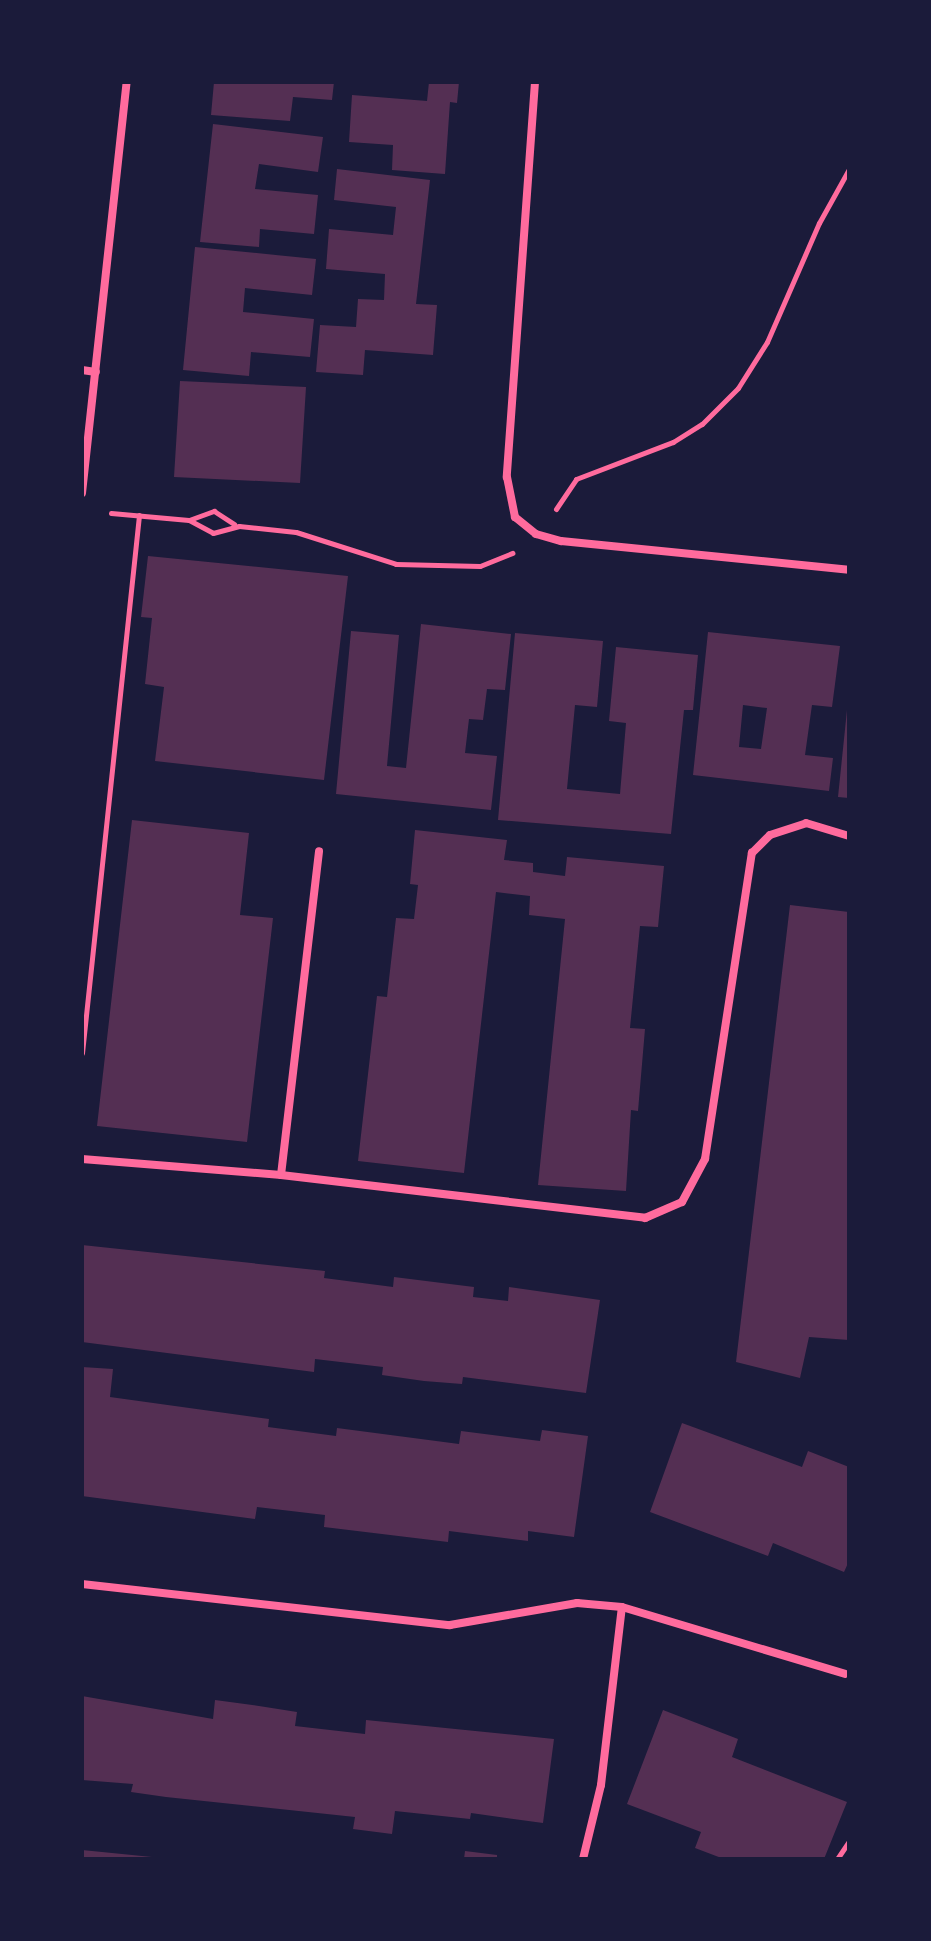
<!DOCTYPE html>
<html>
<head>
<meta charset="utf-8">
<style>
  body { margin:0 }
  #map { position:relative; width:931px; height:1941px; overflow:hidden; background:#1b1b3a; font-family:Montserrat,sans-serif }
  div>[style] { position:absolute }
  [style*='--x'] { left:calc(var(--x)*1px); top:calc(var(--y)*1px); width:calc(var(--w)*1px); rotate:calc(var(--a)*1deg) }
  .building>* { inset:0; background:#542f53 }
  .path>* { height:5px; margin:-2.5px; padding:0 2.5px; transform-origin:2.5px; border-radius:2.5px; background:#ff6b9d }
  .minor>* { height:8px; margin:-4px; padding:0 4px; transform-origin:4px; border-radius:4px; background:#ff6b9d }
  span { translate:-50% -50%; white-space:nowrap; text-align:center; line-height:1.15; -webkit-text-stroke:7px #1b1b3a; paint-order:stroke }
  .frame { position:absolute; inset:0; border:84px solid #1b1b3a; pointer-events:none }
</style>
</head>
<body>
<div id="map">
  <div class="building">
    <i style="clip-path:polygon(214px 82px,334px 82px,332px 100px,293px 97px,290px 121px,211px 115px)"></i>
    <i style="clip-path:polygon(429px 82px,459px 82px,457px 103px,450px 102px,445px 174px,392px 170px,393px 145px,349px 142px,352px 95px,427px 101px)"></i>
    <i style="clip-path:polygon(213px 124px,323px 137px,318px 172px,259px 164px,255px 189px,318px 195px,314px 234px,260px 229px,259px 247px,200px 242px)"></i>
    <i style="clip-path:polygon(337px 169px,430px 180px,416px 304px,437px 305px,433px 355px,365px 350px,363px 375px,316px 372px,320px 325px,356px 327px,358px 299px,384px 300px,385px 274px,326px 269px,329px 229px,393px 235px,396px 207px,334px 200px)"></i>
    <i style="clip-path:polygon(195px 247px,316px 259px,312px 295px,245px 288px,243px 312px,314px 319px,310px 357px,251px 352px,249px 376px,183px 370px)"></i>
    <i style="clip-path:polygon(180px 381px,306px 387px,300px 483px,174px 477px)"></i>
    <i style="clip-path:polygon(148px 556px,348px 576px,324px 780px,155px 761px,164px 687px,145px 684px,152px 618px,141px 617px)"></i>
    <i style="clip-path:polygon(421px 624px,511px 634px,505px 690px,487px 689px,483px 720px,469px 719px,465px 753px,497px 756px,491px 810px,336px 794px,351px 631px,399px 635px,387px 766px,406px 768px)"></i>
    <i style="clip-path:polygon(evenodd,708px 632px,840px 646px,832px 707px,812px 705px,805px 755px,833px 758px,829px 791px,693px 775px,708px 632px,743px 705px,767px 708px,761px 749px,739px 747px,743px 705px)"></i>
    <i style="clip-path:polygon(515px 633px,603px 641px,597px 707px,575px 705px,567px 789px,620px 794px,626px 723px,609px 721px,616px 647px,698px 655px,693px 710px,684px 710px,671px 834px,498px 820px)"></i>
    <i style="clip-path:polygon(847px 710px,849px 710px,849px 798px,838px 797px)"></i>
    <i style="clip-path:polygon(132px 820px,249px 833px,240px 915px,273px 918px,247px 1142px,97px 1126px)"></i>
    <i style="clip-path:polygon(415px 830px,507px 840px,504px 860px,533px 863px,533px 872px,565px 876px,567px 857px,664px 866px,658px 927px,640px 926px,630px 1028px,645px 1029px,638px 1111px,631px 1110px,626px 1191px,538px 1185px,565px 919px,529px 915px,530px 896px,496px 892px,464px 1173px,358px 1161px,377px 996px,387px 997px,396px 918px,414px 919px,418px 885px,410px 884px)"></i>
    <i style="clip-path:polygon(790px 905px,849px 912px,849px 1340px,809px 1337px,800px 1378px,736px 1362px)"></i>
    <i style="clip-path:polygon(82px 1245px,325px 1271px,324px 1278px,393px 1287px,394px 1277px,474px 1287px,473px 1297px,508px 1301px,509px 1287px,600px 1300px,586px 1393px,463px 1377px,462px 1384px,424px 1381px,382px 1375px,383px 1367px,315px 1359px,314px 1372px,82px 1342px)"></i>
    <i style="clip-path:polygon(82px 1367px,113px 1369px,110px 1397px,269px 1419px,268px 1427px,336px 1436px,337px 1428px,459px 1444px,461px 1431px,540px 1441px,542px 1430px,588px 1436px,574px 1537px,528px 1531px,528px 1541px,449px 1531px,448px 1542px,324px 1527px,325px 1515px,257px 1507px,255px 1519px,82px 1496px)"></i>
    <i style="clip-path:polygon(682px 1423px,802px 1467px,808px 1451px,849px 1467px,849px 1561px,844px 1572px,773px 1543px,768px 1556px,650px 1512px)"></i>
    <i style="clip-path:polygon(82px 1696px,213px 1719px,215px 1700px,259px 1706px,297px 1712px,295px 1726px,365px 1734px,366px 1720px,554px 1739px,543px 1823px,471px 1813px,470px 1819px,395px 1811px,392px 1834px,353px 1829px,355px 1817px,166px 1797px,131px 1792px,133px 1784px,82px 1780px)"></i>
    <i style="clip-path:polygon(663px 1710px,738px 1739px,732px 1757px,847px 1802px,824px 1859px,724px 1859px,695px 1848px,701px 1832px,627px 1804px)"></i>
    <i style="clip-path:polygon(82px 1850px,152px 1857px,152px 1859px,82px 1859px)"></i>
    <i style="clip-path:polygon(465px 1851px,497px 1855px,497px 1859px,464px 1859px)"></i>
  </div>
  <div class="path">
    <i style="--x:556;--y:509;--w:36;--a:-56"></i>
    <i style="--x:576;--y:479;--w:104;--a:-20.9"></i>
    <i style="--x:673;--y:442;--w:34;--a:-32"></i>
    <i style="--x:702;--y:424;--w:51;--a:-45"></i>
    <i style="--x:738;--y:388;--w:54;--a:-57.8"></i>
    <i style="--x:767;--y:342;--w:130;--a:-66.4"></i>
    <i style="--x:819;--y:223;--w:62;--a:-60.9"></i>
    <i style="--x:111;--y:513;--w:78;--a:5.1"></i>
    <i style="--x:189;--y:520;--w:27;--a:-20"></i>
    <i style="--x:214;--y:511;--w:24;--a:33"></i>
    <i style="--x:189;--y:520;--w:27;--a:28"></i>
    <i style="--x:213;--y:533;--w:27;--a:-15"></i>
    <i style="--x:239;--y:526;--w:57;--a:6"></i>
    <i style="--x:296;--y:532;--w:105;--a:17.7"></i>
    <i style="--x:396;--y:564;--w:84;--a:1.4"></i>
    <i style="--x:480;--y:566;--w:35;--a:-22"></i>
    <i style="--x:82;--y:1053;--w:541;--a:-83.95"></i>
    <i style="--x:837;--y:1859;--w:22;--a:-56"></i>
  </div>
  <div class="minor">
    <i style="--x:535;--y:82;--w:396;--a:94.1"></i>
    <i style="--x:507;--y:477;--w:41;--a:78.7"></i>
    <i style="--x:515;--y:517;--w:27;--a:39"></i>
    <i style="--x:536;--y:534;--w:26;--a:16"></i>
    <i style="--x:561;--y:541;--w:289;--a:5.7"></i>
    <i style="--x:82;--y:370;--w:14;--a:8"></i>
    <i style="--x:82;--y:493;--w:413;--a:-83.8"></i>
    <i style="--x:82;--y:1159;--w:200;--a:4.6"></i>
    <i style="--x:281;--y:1175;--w:367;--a:6.7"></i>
    <i style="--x:645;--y:1218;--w:40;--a:-23.4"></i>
    <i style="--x:682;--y:1202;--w:49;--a:-61.9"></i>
    <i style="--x:705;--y:1159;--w:310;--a:-81.3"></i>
    <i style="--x:752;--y:853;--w:25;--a:-45"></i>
    <i style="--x:770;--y:835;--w:38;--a:-18"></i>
    <i style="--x:806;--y:823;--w:45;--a:16.8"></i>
    <i style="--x:281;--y:1175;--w:326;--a:-83.3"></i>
    <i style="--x:82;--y:1584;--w:370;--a:6.4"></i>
    <i style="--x:450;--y:1625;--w:129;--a:-9.8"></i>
    <i style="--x:577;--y:1603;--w:45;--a:5.1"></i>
    <i style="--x:622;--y:1607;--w:233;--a:16.7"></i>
    <i style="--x:583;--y:1859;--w:76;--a:-76.3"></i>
    <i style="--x:601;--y:1785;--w:179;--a:-83.3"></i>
  </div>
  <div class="frame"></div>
</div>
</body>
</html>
